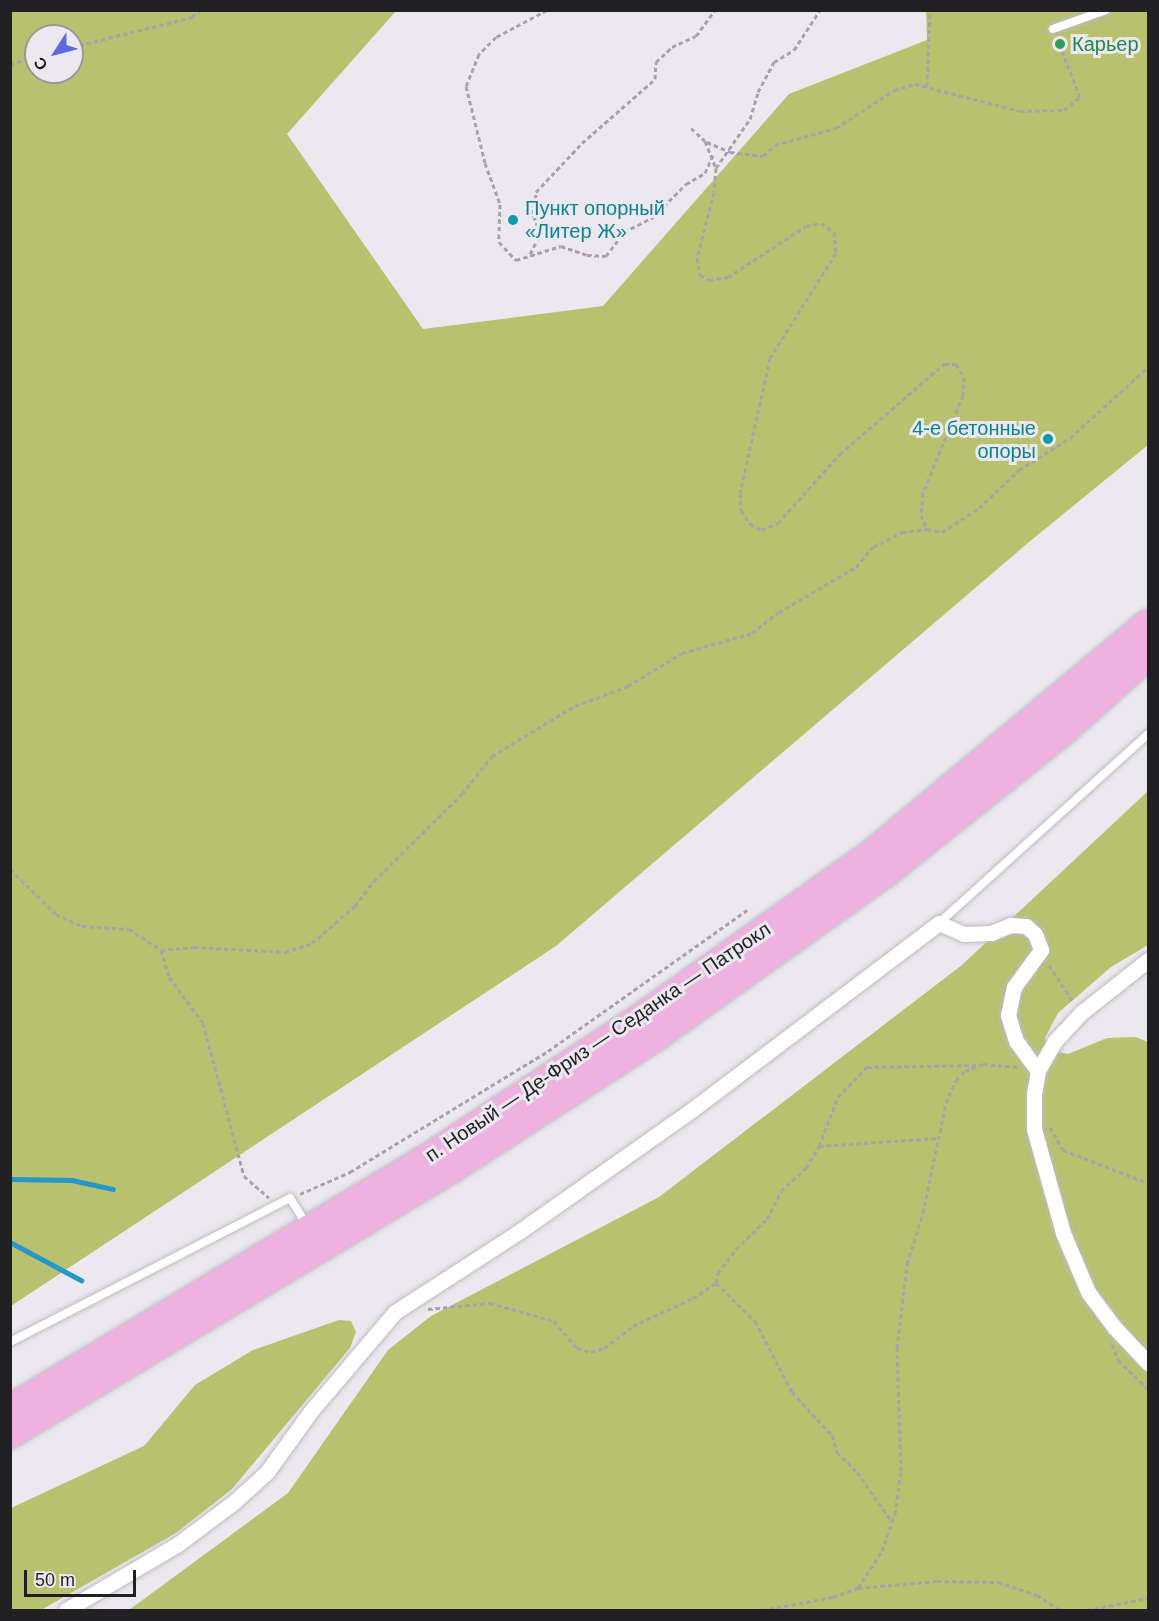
<!DOCTYPE html>
<html>
<head>
<meta charset="utf-8">
<style>
  body { margin:0 }
  #map { position:relative; width:1159px; height:1621px; overflow:hidden; background:#ece8f0; font-family:Arial,sans-serif }
  div>[style] { position:absolute }
  [style*='--x'] { left:calc(var(--x)*1px); top:calc(var(--y)*1px); width:calc(var(--w)*1px); rotate:calc(var(--a)*1deg) }
  .green>* { inset:0; background:#b8c16d }
  .stream>* { height:4.5px; margin:-2.25px; padding:0 2.25px; transform-origin:2.25px; border-radius:2.25px; background:#2697cb }
  .path>* { height:3px; margin-top:-1.5px; transform-origin:0; background:repeating-linear-gradient(90deg,#a6a3aa 0 4.5px,transparent 0 7.5px) }
  .roads { filter:drop-shadow(0 0 2px #bebbc2) drop-shadow(0 0 2px #bebbc2) }
  .lane>* { height:8px; margin:-4px; padding:0 4px; transform-origin:4px; border-radius:4px; background:#fff }
  .street>* { height:15px; margin:-7.5px; padding:0 7.5px; transform-origin:7.5px; border-radius:7.5px; background:#fff }
  .highway>* { height:28px; margin:-14px; padding:0 14px; transform-origin:14px; border-radius:14px; background:#efb2e0 }
  .dots>* { width:16px; height:16px; translate:-50% -50%; box-sizing:border-box; border:3px solid #ece8f0; border-radius:50% }
  span { translate:-50% -50%; white-space:nowrap; text-align:center; line-height:1.15; -webkit-text-stroke:6px #ece8f0; paint-order:stroke }
  .leisure-label { font-size:20px; color:#27864d }
  .left { translate:0 -50%; text-align:left }
  .culture-label { font-size:20px; color:#0d838f }
  .right { translate:-100% -50%; text-align:right }
  .street-label { font-size:20px; color:#201f22 }
  .frame { position:absolute; inset:0; border:12px solid #201f22; pointer-events:none }
  .north { position:absolute; left:24px; top:24px; width:60px; height:60px; box-sizing:border-box; background:#ece8f0; border:2px solid #9a989e; border-radius:50%; rotate:234deg; font-size:16px; font-weight:700; line-height:24px; text-align:center; color:#201f22 }
  .north::after { content:''; display:block; margin:auto; width:21px; height:27px; background:#5d69e1; clip-path:polygon(50% 0,100% 100%,50% 72%,0 100%) }
  .scale { position:absolute; left:24px; top:1570px; width:112px; height:27px; box-sizing:border-box; border:3px solid #201f22; border-top:0; padding-left:8px; font-size:18px; line-height:21px; white-space:nowrap; color:#201f22; -webkit-text-stroke:4px #ece8f0; paint-order:stroke }
</style>
</head>
<body>
<div id="map">
  <div class="green">
    <i style="clip-path:polygon(evenodd,11px 11px,396px 11px,287px 134px,423px 329px,603px 306px,789px 94px,927px 40px,926px 11px,1148px 11px,1148px 445px,1029px 542px,556px 946px,11px 1306px,11px 11px,36px 36px,72px 36px,72px 72px,36px 72px,36px 36px)"></i>
    <i style="clip-path:polygon(1148px 791px,1148px 945px,1111px 967px,1058px 1013px,1045px 1038px,1048px 1049px,1068px 1054px,1107px 1038px,1136px 1037px,1148px 1042px,1148px 1610px,129px 1610px,288px 1493px,388px 1350px,431px 1316px,659px 1197px,962px 965px)"></i>
    <i style="clip-path:polygon(339px 1320px,351px 1321px,356px 1332px,350px 1348px,232px 1489px,176px 1533px,41px 1610px,11px 1610px,11px 1508px,144px 1446px,195px 1385px,253px 1350px)"></i>
  </div>
  <div class="stream">
    <i style="--x:10;--y:1179;--w:62;--a:0.9"></i>
    <i style="--x:72;--y:1180;--w:42;--a:12.4"></i>
    <i style="--x:10;--y:1242;--w:81;--a:28.2"></i>
  </div>
  <div class="path">
    <i style="--x:547;--y:10;--w:58;--a:152.1"></i>
    <i style="--x:496;--y:37;--w:24;--a:135"></i>
    <i style="--x:479;--y:54;--w:35;--a:112"></i>
    <i style="--x:466;--y:86;--w:79;--a:76.1"></i>
    <i style="--x:485;--y:163;--w:44;--a:69.9"></i>
    <i style="--x:500;--y:204;--w:38;--a:92"></i>
    <i style="--x:499;--y:242;--w:25;--a:47"></i>
    <i style="--x:516;--y:260;--w:47;--a:-17.3"></i>
    <i style="--x:561;--y:246;--w:28;--a:19"></i>
    <i style="--x:587;--y:255;--w:19;--a:3"></i>
    <i style="--x:606;--y:256;--w:30;--a:-53"></i>
    <i style="--x:624;--y:232;--w:33;--a:-27"></i>
    <i style="--x:653;--y:217;--w:47;--a:-45"></i>
    <i style="--x:686;--y:184;--w:22;--a:-30"></i>
    <i style="--x:705;--y:173;--w:20;--a:-66"></i>
    <i style="--x:72;--y:47;--w:124;--a:-14"></i>
    <i style="--x:192;--y:17;--w:11;--a:-41"></i>
    <i style="--x:10;--y:65;--w:28;--a:-21"></i>
    <i style="--x:927;--y:86;--w:76;--a:-87.7"></i>
    <i style="--x:691;--y:128;--w:19;--a:43"></i>
    <i style="--x:705;--y:141;--w:29;--a:68"></i>
    <i style="--x:716;--y:168;--w:24;--a:95"></i>
    <i style="--x:714;--y:192;--w:68;--a:104.4"></i>
    <i style="--x:697;--y:258;--w:17;--a:80"></i>
    <i style="--x:700;--y:275;--w:10;--a:29"></i>
    <i style="--x:709;--y:280;--w:19;--a:-9"></i>
    <i style="--x:728;--y:277;--w:93;--a:-33.2"></i>
    <i style="--x:806;--y:226;--w:15;--a:-11"></i>
    <i style="--x:821;--y:223;--w:16;--a:35"></i>
    <i style="--x:834;--y:232;--w:21;--a:85"></i>
    <i style="--x:836;--y:253;--w:124;--a:122.2"></i>
    <i style="--x:770;--y:358;--w:138;--a:102.5"></i>
    <i style="--x:740;--y:493;--w:17;--a:87"></i>
    <i style="--x:741;--y:510;--w:17;--a:57"></i>
    <i style="--x:750;--y:524;--w:13;--a:27"></i>
    <i style="--x:762;--y:530;--w:17;--a:-24"></i>
    <i style="--x:778;--y:523;--w:93;--a:-48.1"></i>
    <i style="--x:840;--y:454;--w:138;--a:-40.9"></i>
    <i style="--x:944;--y:364;--w:12;--a:0"></i>
    <i style="--x:956;--y:364;--w:15;--a:58"></i>
    <i style="--x:964;--y:377;--w:18;--a:93"></i>
    <i style="--x:963;--y:395;--w:106;--a:112.2"></i>
    <i style="--x:923;--y:493;--w:22;--a:95"></i>
    <i style="--x:921;--y:515;--w:15;--a:67"></i>
    <i style="--x:927;--y:529;--w:15;--a:11"></i>
    <i style="--x:942;--y:532;--w:44;--a:-33"></i>
    <i style="--x:979;--y:508;--w:55;--a:-43.5"></i>
    <i style="--x:1019;--y:470;--w:60;--a:-32.1"></i>
    <i style="--x:1070;--y:438;--w:105;--a:-42.3"></i>
    <i style="--x:707;--y:142;--w:25;--a:23"></i>
    <i style="--x:730;--y:152;--w:33;--a:7"></i>
    <i style="--x:763;--y:156;--w:16;--a:-43"></i>
    <i style="--x:775;--y:145;--w:63;--a:-15.6"></i>
    <i style="--x:836;--y:128;--w:69;--a:-33.2"></i>
    <i style="--x:894;--y:90;--w:22;--a:-16"></i>
    <i style="--x:915;--y:84;--w:108;--a:14.4"></i>
    <i style="--x:1020;--y:111;--w:44;--a:-1.3"></i>
    <i style="--x:1064;--y:110;--w:21;--a:-39"></i>
    <i style="--x:1080;--y:97;--w:63;--a:-111.3"></i>
    <i style="--x:716;--y:168;--w:60;--a:-55.2"></i>
    <i style="--x:750;--y:119;--w:28;--a:-73"></i>
    <i style="--x:758;--y:92;--w:34;--a:-62"></i>
    <i style="--x:774;--y:62;--w:23;--a:-31"></i>
    <i style="--x:794;--y:50;--w:48;--a:-57"></i>
    <i style="--x:530;--y:254;--w:22;--a:-63"></i>
    <i style="--x:540;--y:234;--w:21;--a:-109"></i>
    <i style="--x:533;--y:214;--w:22;--a:-82"></i>
    <i style="--x:536;--y:192;--w:67;--a:-46.8"></i>
    <i style="--x:582;--y:143;--w:97;--a:-41.2"></i>
    <i style="--x:655;--y:79;--w:17;--a:-87"></i>
    <i style="--x:656;--y:62;--w:22;--a:-43"></i>
    <i style="--x:672;--y:47;--w:26;--a:-25"></i>
    <i style="--x:696;--y:36;--w:32;--a:-54"></i>
    <i style="--x:10;--y:869;--w:64;--a:44.4"></i>
    <i style="--x:56;--y:914;--w:29;--a:25"></i>
    <i style="--x:82;--y:926;--w:47;--a:3.7"></i>
    <i style="--x:129;--y:929;--w:38;--a:33"></i>
    <i style="--x:161;--y:950;--w:33;--a:-5"></i>
    <i style="--x:194;--y:947;--w:91;--a:3.1"></i>
    <i style="--x:285;--y:952;--w:28;--a:-18"></i>
    <i style="--x:312;--y:943;--w:57;--a:-40.7"></i>
    <i style="--x:355;--y:906;--w:31;--a:-53"></i>
    <i style="--x:374;--y:881;--w:124;--a:-44.7"></i>
    <i style="--x:462;--y:794;--w:48;--a:-51.7"></i>
    <i style="--x:492;--y:756;--w:97;--a:-31.1"></i>
    <i style="--x:575;--y:706;--w:57;--a:-20.7"></i>
    <i style="--x:628;--y:686;--w:63;--a:-31.4"></i>
    <i style="--x:682;--y:653;--w:73;--a:-15.9"></i>
    <i style="--x:752;--y:633;--w:34;--a:-38"></i>
    <i style="--x:779;--y:612;--w:89;--a:-30.3"></i>
    <i style="--x:856;--y:567;--w:26;--a:-50"></i>
    <i style="--x:873;--y:547;--w:33;--a:-27"></i>
    <i style="--x:902;--y:532;--w:25;--a:-7"></i>
    <i style="--x:161;--y:950;--w:28;--a:73"></i>
    <i style="--x:169;--y:977;--w:57;--a:53.5"></i>
    <i style="--x:203;--y:1023;--w:158;--a:75"></i>
    <i style="--x:244;--y:1176;--w:33;--a:41"></i>
    <i style="--x:1049;--y:965;--w:44;--a:57"></i>
    <i style="--x:983;--y:1064;--w:35;--a:5"></i>
    <i style="--x:1050;--y:1127;--w:26;--a:61"></i>
    <i style="--x:1063;--y:1150;--w:91;--a:21.2"></i>
    <i style="--x:819;--y:1146;--w:53;--a:-68.8"></i>
    <i style="--x:838;--y:1097;--w:42;--a:-46"></i>
    <i style="--x:867;--y:1067;--w:110;--a:-1"></i>
    <i style="--x:300;--y:1194;--w:55;--a:-23.7"></i>
    <i style="--x:350;--y:1172;--w:232;--a:-31.4"></i>
    <i style="--x:548;--y:1051;--w:244;--a:-35.3"></i>
    <i style="--x:716;--y:1283;--w:54;--a:44.3"></i>
    <i style="--x:755;--y:1321;--w:80;--a:62.5"></i>
    <i style="--x:792;--y:1392;--w:59;--a:47.1"></i>
    <i style="--x:832;--y:1435;--w:18;--a:74"></i>
    <i style="--x:837;--y:1452;--w:28;--a:45"></i>
    <i style="--x:857;--y:1472;--w:61;--a:55"></i>
    <i style="--x:428;--y:1309;--w:62;--a:-5.5"></i>
    <i style="--x:490;--y:1303;--w:66;--a:15.7"></i>
    <i style="--x:554;--y:1321;--w:35;--a:50"></i>
    <i style="--x:577;--y:1348;--w:15;--a:16"></i>
    <i style="--x:591;--y:1352;--w:14;--a:-17"></i>
    <i style="--x:604;--y:1348;--w:36;--a:-37"></i>
    <i style="--x:633;--y:1326;--w:66;--a:-25"></i>
    <i style="--x:693;--y:1298;--w:27;--a:-33"></i>
    <i style="--x:716;--y:1283;--w:10;--a:-79"></i>
    <i style="--x:718;--y:1273;--w:30;--a:-53"></i>
    <i style="--x:736;--y:1249;--w:43;--a:-44.1"></i>
    <i style="--x:767;--y:1219;--w:31;--a:-63"></i>
    <i style="--x:781;--y:1191;--w:34;--a:-43"></i>
    <i style="--x:806;--y:1168;--w:26;--a:-59"></i>
    <i style="--x:819;--y:1146;--w:119;--a:-3.8"></i>
    <i style="--x:1112;--y:1344;--w:17;--a:69"></i>
    <i style="--x:1118;--y:1360;--w:42;--a:44"></i>
    <i style="--x:858;--y:1588;--w:44;--a:-57"></i>
    <i style="--x:882;--y:1551;--w:39;--a:-71"></i>
    <i style="--x:895;--y:1514;--w:43;--a:-82.1"></i>
    <i style="--x:901;--y:1471;--w:123;--a:-91.9"></i>
    <i style="--x:897;--y:1348;--w:85;--a:-83.2"></i>
    <i style="--x:907;--y:1264;--w:53;--a:-72.6"></i>
    <i style="--x:923;--y:1213;--w:112;--a:-78.2"></i>
    <i style="--x:946;--y:1103;--w:25;--a:-67"></i>
    <i style="--x:956;--y:1080;--w:13;--a:-45"></i>
    <i style="--x:965;--y:1071;--w:19;--a:-21"></i>
    <i style="--x:762;--y:1610;--w:72;--a:-10.4"></i>
    <i style="--x:833;--y:1597;--w:27;--a:-20"></i>
    <i style="--x:858;--y:1588;--w:79;--a:-5.1"></i>
    <i style="--x:937;--y:1581;--w:61;--a:0.9"></i>
    <i style="--x:998;--y:1582;--w:41;--a:18.4"></i>
    <i style="--x:1037;--y:1595;--w:27;--a:33"></i>
    <i style="--x:1087;--y:1610;--w:62;--a:-11.1"></i>
  </div>
  <div class="roads">
    <div class="lane">
      <i style="--x:1053;--y:29;--w:56;--a:-19.7"></i>
      <i style="--x:939;--y:923;--w:282;--a:-42.1"></i>
      <i style="--x:10;--y:1342;--w:315;--a:-27.2"></i>
      <i style="--x:290;--y:1198;--w:28;--a:58"></i>
    </div>
    <div class="street">
      <i style="--x:1148;--y:960;--w:85;--a:141.7"></i>
      <i style="--x:1081;--y:1013;--w:38;--a:133"></i>
      <i style="--x:1055;--y:1041;--w:34;--a:120"></i>
      <i style="--x:1038;--y:1071;--w:22;--a:100"></i>
      <i style="--x:1034;--y:1093;--w:36;--a:90"></i>
      <i style="--x:1034;--y:1129;--w:108;--a:74.4"></i>
      <i style="--x:1063;--y:1233;--w:64;--a:67"></i>
      <i style="--x:1088;--y:1292;--w:44;--a:53.4"></i>
      <i style="--x:1114;--y:1327;--w:50;--a:46.6"></i>
      <i style="--x:66;--y:1610;--w:130;--a:-30.5"></i>
      <i style="--x:178;--y:1544;--w:70;--a:-36.9"></i>
      <i style="--x:234;--y:1502;--w:45;--a:-42.3"></i>
      <i style="--x:267;--y:1472;--w:75;--a:-54.2"></i>
      <i style="--x:311;--y:1411;--w:130;--a:-49.7"></i>
      <i style="--x:395;--y:1312;--w:149;--a:-32.9"></i>
      <i style="--x:520;--y:1231;--w:212;--a:-35.2"></i>
      <i style="--x:693;--y:1109;--w:308;--a:-37.1"></i>
      <i style="--x:939;--y:923;--w:27;--a:24"></i>
      <i style="--x:964;--y:934;--w:27;--a:-2"></i>
      <i style="--x:991;--y:933;--w:22;--a:-22"></i>
      <i style="--x:1011;--y:925;--w:15;--a:4"></i>
      <i style="--x:1026;--y:926;--w:12;--a:42"></i>
      <i style="--x:1035;--y:934;--w:17;--a:69"></i>
      <i style="--x:1041;--y:950;--w:46;--a:126.1"></i>
      <i style="--x:1014;--y:987;--w:29;--a:102"></i>
      <i style="--x:1008;--y:1015;--w:27;--a:73"></i>
      <i style="--x:1016;--y:1041;--w:37;--a:54"></i>
    </div>
    <div class="highway">
      <i style="--x:10;--y:1409;--w:498;--a:-31"></i>
      <i style="--x:437;--y:1152;--w:244;--a:-33.3"></i>
      <i style="--x:641;--y:1018;--w:283;--a:-35.4"></i>
      <i style="--x:872;--y:854;--w:359;--a:-39.8"></i>
      <i style="--x:10;--y:1434;--w:514;--a:-31"></i>
      <i style="--x:451;--y:1169;--w:243;--a:-32.9"></i>
      <i style="--x:655;--y:1037;--w:282;--a:-35.5"></i>
      <i style="--x:885;--y:873;--w:228;--a:-38.6"></i>
      <i style="--x:1063;--y:731;--w:114;--a:-41.8"></i>
    </div>
  </div>
  <div class="dots">
    <i style="left:1060px;top:44px;background:#2e9e5b"></i>
    <i style="left:513px;top:220px;background:#0f9aa8"></i>
    <i style="left:1048px;top:439px;background:#0f9aa8"></i>
  </div>
  <div class="leisure-label">
    <span class="left" style="left:1072px;top:44px">Карьер</span>
  </div>
  <div class="culture-label">
    <span class="left" style="left:525px;top:220px">Пункт опорный<br>«Литер Ж»</span>
    <span class="right" style="left:1036px;top:440px">4-е бетонные<br>опоры</span>
  </div>
  <div class="street-label">
    <span style="left:598px;top:1042px;rotate:-34deg">п. Новый — Де-Фриз — Седанка — Патрокл</span>
  </div>
  <div class="frame"></div>
  <div class="north">С</div>
  <div class="scale">50 m</div>
</div>
</body>
</html>
